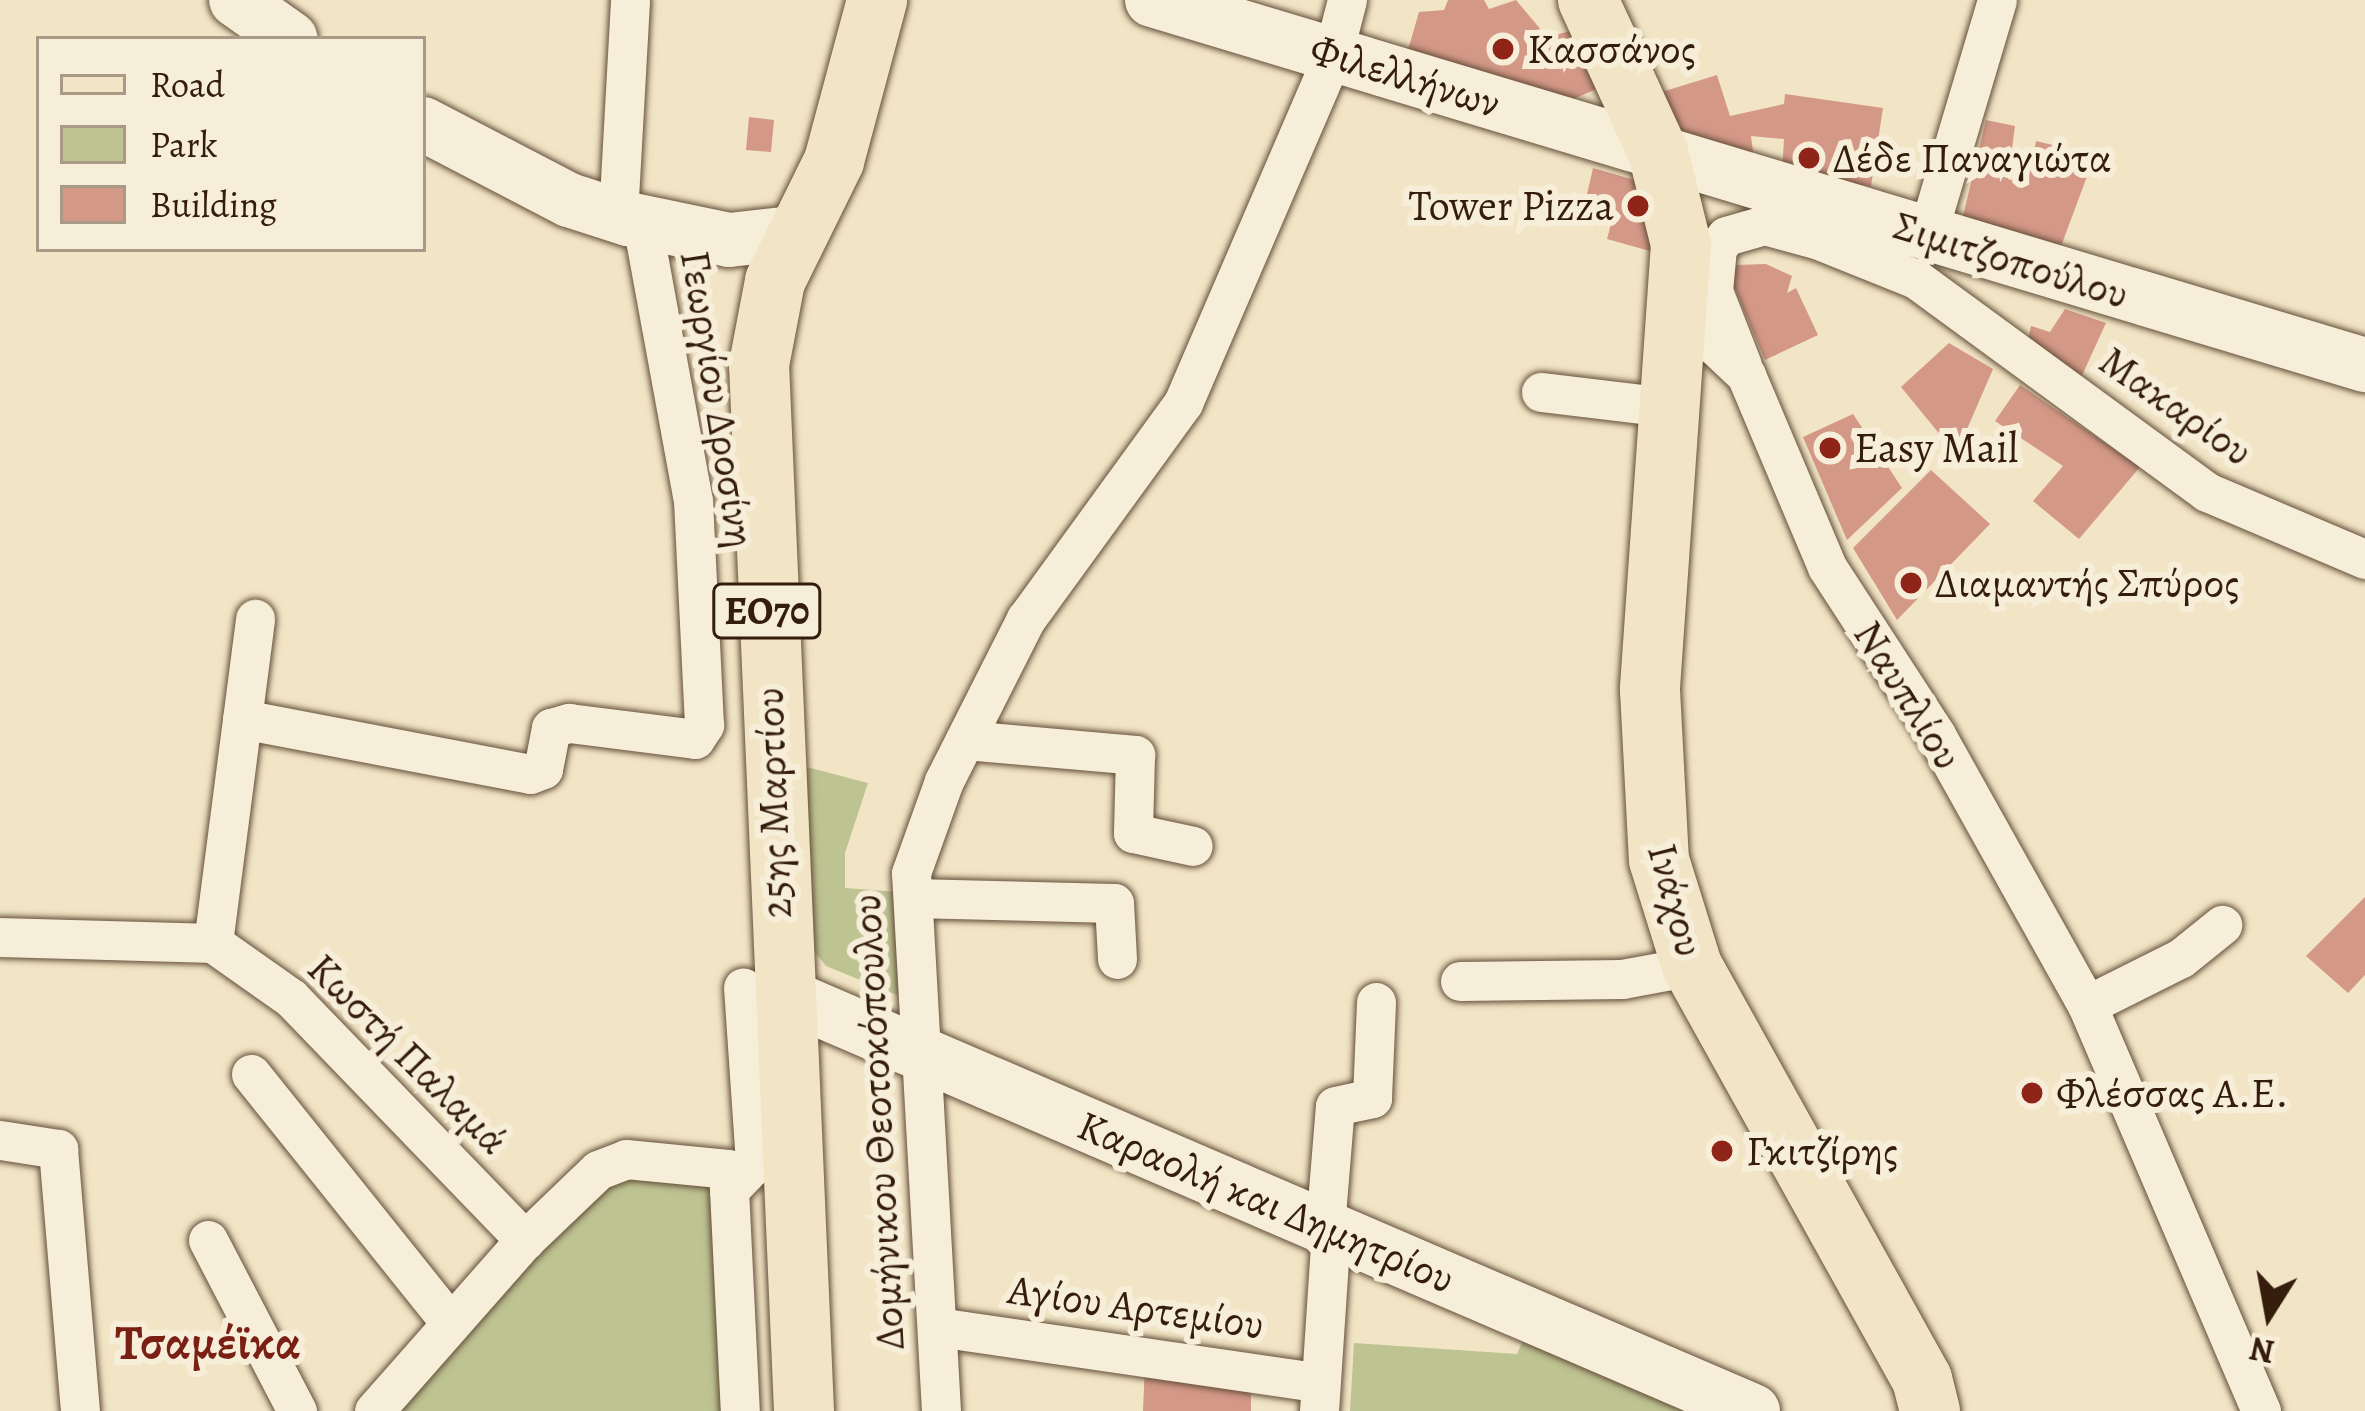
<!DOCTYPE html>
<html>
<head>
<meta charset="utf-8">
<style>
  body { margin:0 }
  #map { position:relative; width:2365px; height:1411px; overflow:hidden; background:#f2e5c5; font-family:Alegreya,serif }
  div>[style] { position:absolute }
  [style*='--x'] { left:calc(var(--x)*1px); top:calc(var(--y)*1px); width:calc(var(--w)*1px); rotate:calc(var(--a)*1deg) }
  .green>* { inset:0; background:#bec392 }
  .building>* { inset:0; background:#d49887 }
  .roads { filter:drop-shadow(0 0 3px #644f3a) drop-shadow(0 0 3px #644f3a) }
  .street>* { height:39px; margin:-19.5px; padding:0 19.5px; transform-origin:19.5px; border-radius:19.5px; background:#f7eed9 }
  .secondary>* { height:54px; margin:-27px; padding:0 27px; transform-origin:27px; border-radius:27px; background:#f7eed9 }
  .primary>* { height:60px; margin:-30px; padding:0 30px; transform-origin:30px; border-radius:30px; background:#f2e5c5 }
  .dots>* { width:33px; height:33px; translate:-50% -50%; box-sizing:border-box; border:6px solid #f7eed9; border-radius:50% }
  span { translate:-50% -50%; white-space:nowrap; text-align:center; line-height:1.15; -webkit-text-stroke:12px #f7eed9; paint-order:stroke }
  .shield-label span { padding:3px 9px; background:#f7eed9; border:3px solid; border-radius:9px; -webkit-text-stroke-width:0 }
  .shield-label { font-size:39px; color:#351d0b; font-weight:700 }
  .poi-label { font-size:42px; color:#351d0b }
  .left { translate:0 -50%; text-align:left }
  .right { translate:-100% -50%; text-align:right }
  .street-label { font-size:42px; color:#351d0b }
  .quarter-label { font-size:48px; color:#7a1f14; font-weight:700 }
  .legend { position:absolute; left:36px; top:36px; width:390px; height:216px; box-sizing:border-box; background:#f7eed9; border:3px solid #a99a87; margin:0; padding:15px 21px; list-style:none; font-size:36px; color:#351d0b }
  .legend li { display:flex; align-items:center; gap:24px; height:60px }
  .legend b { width:60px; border:3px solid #a99a87 }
  .north { position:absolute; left:2209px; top:1255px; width:120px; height:120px; -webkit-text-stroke:9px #f7eed9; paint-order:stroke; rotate:191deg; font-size:33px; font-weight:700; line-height:48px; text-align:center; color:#351d0b }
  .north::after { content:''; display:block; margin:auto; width:42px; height:54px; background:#351d0b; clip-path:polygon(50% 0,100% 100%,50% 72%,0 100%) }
</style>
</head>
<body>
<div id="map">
  <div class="green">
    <i style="clip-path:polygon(799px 765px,868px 783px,845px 853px,845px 888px,899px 892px,909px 1000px,826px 966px,810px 946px)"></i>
    <i style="clip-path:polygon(626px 1171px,717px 1178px,724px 1411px,385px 1411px,533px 1248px)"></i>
    <i style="clip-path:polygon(1527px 1331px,1716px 1411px,1350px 1411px,1354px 1343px,1517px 1354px)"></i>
  </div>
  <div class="building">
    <i style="clip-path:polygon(1448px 0,1484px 0,1489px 9px,1516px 0,1547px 37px,1582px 28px,1606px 85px,1571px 100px,1408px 50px,1419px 12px,1444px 10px)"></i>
    <i style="clip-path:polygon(1717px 75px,1730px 116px,1784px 104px,1785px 94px,1883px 108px,1871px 186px,1782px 174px,1784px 139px,1751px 136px,1754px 159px,1671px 143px,1655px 94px)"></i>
    <i style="clip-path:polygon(749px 117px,774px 120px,771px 152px,746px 150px)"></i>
    <i style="clip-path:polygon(1986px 120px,2015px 126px,2008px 179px,2027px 186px,2036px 141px,2095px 155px,2057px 257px,1960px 229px)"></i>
    <i style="clip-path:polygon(1593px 168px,1655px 186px,1657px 253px,1607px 239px,1613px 216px,1584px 207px)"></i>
    <i style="clip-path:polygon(1766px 264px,1792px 276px,1787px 293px,1796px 288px,1818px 335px,1765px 360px,1730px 277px,1736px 265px)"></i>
    <i style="clip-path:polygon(2065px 309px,2106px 323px,2079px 382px,2026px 350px,2031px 326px,2050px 332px)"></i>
    <i style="clip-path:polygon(1949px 343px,1993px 369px,1961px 443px,1942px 437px,1901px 387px)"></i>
    <i style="clip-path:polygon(2020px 385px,2140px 467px,2079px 539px,2033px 501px,2063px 466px,1995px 421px)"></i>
    <i style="clip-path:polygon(1853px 414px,1902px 488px,1847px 540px,1803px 437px)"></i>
    <i style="clip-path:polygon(1931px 470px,1990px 524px,1897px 620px,1853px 548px)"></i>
    <i style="clip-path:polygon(2365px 897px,2365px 975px,2348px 993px,2306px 956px)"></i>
    <i style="clip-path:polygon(1145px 1364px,1251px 1380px,1251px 1411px,1143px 1411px)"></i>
  </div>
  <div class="roads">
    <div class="street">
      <i style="--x:618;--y:216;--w:216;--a:-86.8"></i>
      <i style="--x:1927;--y:235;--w:245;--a:-73.4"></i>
      <i style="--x:1671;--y:330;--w:41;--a:15.8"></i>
      <i style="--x:1710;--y:341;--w:50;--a:43.4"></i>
      <i style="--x:1746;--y:375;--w:208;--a:67.1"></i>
      <i style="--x:1827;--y:567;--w:200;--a:57"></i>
      <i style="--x:1936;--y:735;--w:309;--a:60.8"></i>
      <i style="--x:2087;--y:1005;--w:442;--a:66.8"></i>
      <i style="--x:1742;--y:365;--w:79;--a:-111.4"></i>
      <i style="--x:1713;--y:291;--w:43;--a:-84.7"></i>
      <i style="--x:1717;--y:248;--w:15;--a:-53"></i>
      <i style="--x:1726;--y:236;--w:40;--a:-16"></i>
      <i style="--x:1764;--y:225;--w:54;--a:15.1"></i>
      <i style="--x:1816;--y:239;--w:108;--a:21.8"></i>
      <i style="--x:1916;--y:279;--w:361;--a:36.2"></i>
      <i style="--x:2207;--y:492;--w:172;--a:23"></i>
      <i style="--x:1541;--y:392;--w:127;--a:6.8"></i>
      <i style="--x:242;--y:719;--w:293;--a:10.8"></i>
      <i style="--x:530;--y:774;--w:14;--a:-21"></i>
      <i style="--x:543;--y:769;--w:42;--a:-79"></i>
      <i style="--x:551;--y:728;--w:19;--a:-16"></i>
      <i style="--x:569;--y:723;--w:127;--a:7.2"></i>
      <i style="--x:695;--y:739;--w:17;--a:-57"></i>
      <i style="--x:704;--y:725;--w:224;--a:-92.8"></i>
      <i style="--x:693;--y:501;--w:283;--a:-100.4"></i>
      <i style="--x:965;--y:740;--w:171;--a:5"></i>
      <i style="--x:1135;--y:755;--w:78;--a:91.5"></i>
      <i style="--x:1133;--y:833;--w:61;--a:12.2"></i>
      <i style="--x:913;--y:898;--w:201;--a:1.4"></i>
      <i style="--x:1114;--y:903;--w:56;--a:86.9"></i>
      <i style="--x:0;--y:937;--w:213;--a:1.6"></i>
      <i style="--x:213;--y:943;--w:95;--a:35.2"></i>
      <i style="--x:291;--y:998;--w:337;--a:46"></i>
      <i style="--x:213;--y:943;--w:327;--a:-82.6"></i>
      <i style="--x:1460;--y:981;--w:162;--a:-0.7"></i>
      <i style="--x:1622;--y:979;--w:71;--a:-10.5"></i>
      <i style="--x:2087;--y:1005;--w:105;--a:-26.6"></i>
      <i style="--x:2181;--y:958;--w:53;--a:-38.8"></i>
      <i style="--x:251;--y:1074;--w:315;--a:51.3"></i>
      <i style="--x:0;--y:1140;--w:59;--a:8.8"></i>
      <i style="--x:58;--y:1149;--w:263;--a:85.2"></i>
      <i style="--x:729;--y:1190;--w:37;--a:-46"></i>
      <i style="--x:755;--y:1163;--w:176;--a:-93.9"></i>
      <i style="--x:1325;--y:1227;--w:121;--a:-85.3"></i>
      <i style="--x:1335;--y:1106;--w:38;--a:-12"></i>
      <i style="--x:1372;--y:1098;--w:96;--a:-87.6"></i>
      <i style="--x:208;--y:1240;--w:193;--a:62.5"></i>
      <i style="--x:938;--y:1327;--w:386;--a:8.3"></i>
      <i style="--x:374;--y:1411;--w:228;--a:-48.6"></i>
      <i style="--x:525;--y:1240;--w:101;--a:-43.8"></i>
      <i style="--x:598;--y:1170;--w:30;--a:-21"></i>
      <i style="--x:626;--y:1159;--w:102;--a:5.6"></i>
      <i style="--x:728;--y:1169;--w:242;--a:87.2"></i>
      <i style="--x:941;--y:1411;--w:539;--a:-93.19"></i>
      <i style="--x:911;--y:873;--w:98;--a:-70.3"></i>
      <i style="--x:944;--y:781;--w:182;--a:-63.2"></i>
      <i style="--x:1026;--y:619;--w:267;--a:-54"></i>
      <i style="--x:1183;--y:403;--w:380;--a:-66.7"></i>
      <i style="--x:1333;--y:54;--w:56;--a:-75.5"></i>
      <i style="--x:1319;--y:1411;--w:181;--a:-86.2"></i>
    </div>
    <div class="secondary">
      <i style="--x:236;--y:0;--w:67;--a:35.3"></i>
      <i style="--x:1152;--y:0;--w:1267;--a:16.75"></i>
      <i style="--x:423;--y:124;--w:165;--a:27.5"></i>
      <i style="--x:569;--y:200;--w:62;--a:17.9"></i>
      <i style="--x:628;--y:219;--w:103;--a:11.7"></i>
      <i style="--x:729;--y:240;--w:63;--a:-6.3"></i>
      <i style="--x:780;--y:993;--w:1059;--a:23.25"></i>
    </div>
    <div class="primary">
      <i style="--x:1588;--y:0;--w:167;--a:65.3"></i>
      <i style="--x:1658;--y:152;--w:95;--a:76"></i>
      <i style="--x:1681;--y:244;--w:447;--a:94"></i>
      <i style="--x:1650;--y:690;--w:170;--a:87"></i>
      <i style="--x:1659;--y:860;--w:111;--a:72.7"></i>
      <i style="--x:1692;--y:966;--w:473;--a:60.9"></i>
      <i style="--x:1922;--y:1379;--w:33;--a:76"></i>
      <i style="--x:804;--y:1411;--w:1047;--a:-92.46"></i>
      <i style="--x:759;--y:365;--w:86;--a:-79.2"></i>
      <i style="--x:775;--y:281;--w:134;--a:-63.8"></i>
      <i style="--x:834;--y:161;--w:167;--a:-75"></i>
    </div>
  </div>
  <div class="dots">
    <i style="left:1503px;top:49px;background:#8f2418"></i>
    <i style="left:1809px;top:158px;background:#8f2418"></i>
    <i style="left:1638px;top:206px;background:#8f2418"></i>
    <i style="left:1830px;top:448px;background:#8f2418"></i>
    <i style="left:1911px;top:583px;background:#8f2418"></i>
    <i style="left:2032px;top:1093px;background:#8f2418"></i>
    <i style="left:1722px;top:1151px;background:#8f2418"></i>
  </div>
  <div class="shield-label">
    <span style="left:767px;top:611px">ΕΟ70</span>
  </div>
  <div class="poi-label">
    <span class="left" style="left:1527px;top:49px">Κασσάνος</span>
    <span class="left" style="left:1833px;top:158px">Δέδε Παναγιώτα</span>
    <span class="right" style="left:1614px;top:206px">Tower Pizza</span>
    <span class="left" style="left:1854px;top:448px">Easy Mail</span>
    <span class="left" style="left:1935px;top:583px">Διαμαντής Σπύρος</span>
    <span class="left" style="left:2056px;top:1093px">Φλέσσας Α.Ε.</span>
    <span class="left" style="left:1746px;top:1151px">Γκιτζίρης</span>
  </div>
  <div class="street-label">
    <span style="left:1405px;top:76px;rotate:17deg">Φιλελλήνων</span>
    <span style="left:2011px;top:260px;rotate:17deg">Σιμιτζοπούλου</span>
    <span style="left:718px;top:399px;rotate:81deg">Γεωργίου Δροσίνη</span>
    <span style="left:2176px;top:406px;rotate:35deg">Μακαρίου</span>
    <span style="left:1908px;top:695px;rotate:58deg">Ναυπλίου</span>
    <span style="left:773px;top:803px;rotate:-92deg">25ης Μαρτίου</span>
    <span style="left:1676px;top:900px;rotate:75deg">Ινάχου</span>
    <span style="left:408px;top:1054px;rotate:45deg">Κωστή Παλαμά</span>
    <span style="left:878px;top:1122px;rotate:-93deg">Δομήνικου Θεοτοκόπουλου</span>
    <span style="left:1266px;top:1202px;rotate:23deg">Καραολή και Δημητρίου</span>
    <span style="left:1136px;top:1307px;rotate:8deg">Αγίου Αρτεμίου</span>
  </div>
  <div class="quarter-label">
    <span style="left:208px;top:1344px">Τσαμέϊκα</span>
  </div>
  <ul class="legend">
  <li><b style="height:15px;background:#f2e5c5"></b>Road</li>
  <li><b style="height:33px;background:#bec392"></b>Park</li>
  <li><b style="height:33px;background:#d49887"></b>Building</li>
  </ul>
  <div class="north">N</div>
</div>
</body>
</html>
